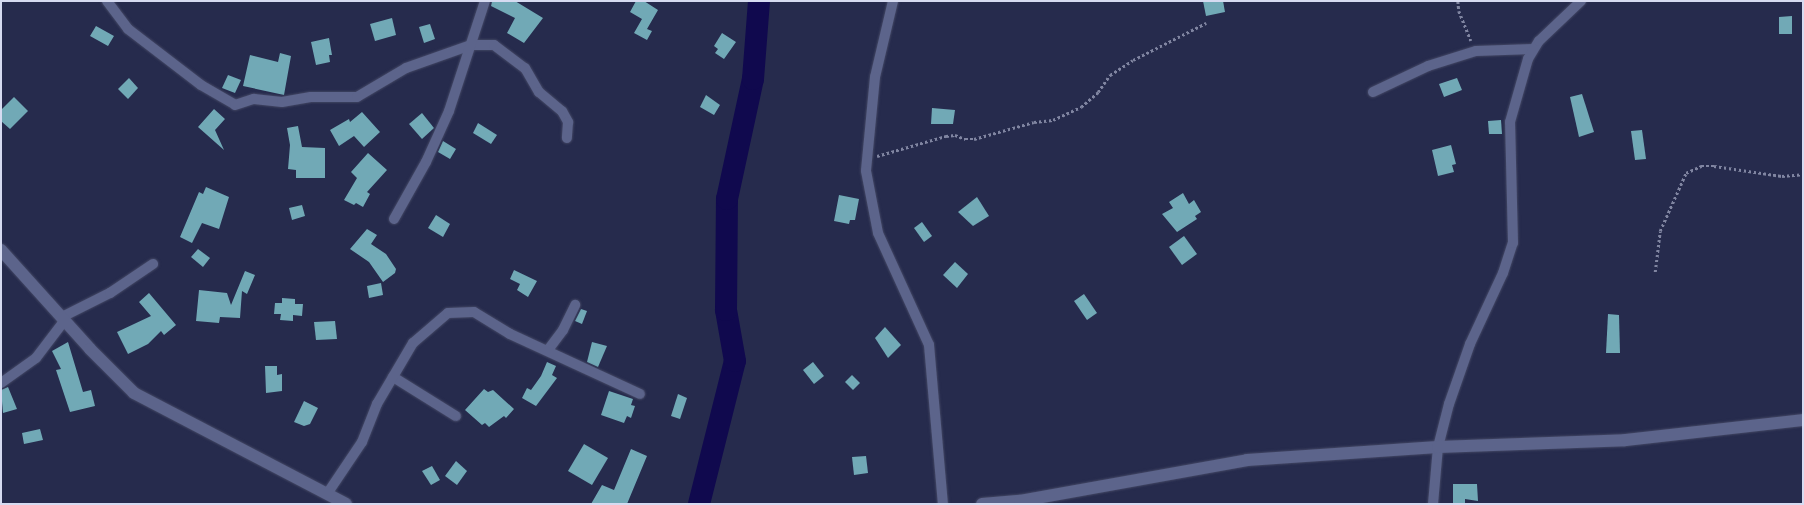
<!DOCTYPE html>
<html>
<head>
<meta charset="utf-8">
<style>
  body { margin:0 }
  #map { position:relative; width:1804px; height:505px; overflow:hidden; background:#262b4d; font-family:"Work Sans",sans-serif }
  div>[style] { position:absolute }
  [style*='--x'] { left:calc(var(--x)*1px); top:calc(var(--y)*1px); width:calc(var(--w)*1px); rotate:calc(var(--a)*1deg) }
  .river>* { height:22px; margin:-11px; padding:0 11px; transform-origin:11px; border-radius:11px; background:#10094e }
  .building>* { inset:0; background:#71a9b6 }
  .path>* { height:2.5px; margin-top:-1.25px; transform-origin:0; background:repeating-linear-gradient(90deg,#8085a1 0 2.5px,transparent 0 5px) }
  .roads { filter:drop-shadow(0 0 1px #434764) drop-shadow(0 0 1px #434764) }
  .minor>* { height:10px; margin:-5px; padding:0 5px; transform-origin:5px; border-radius:5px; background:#5c648b }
  .secondary>* { height:12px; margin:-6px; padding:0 6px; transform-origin:6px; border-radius:6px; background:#5c648b }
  span { translate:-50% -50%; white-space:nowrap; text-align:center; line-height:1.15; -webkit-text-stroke:5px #1c2142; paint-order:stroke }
  .frame { position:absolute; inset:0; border:2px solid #d6dbf1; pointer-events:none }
</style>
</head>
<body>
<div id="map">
  <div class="river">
    <i style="--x:699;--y:504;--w:147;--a:-75.9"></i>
    <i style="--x:735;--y:361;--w:52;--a:-100"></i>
    <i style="--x:726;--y:310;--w:111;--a:-89.5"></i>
    <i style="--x:727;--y:199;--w:123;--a:-77.8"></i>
    <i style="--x:753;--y:79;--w:78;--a:-85.6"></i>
  </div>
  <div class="building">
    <i style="clip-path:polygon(492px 1px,515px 1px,543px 18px,524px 43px,507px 33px,515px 18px,491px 6px)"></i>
    <i style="clip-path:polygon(636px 1px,644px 1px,658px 10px,647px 29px,652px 31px,647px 40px,634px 33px,642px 19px,630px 12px)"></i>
    <i style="clip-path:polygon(1203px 1px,1223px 1px,1225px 12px,1206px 16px)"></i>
    <i style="clip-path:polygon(1792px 16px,1792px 34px,1779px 34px,1779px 17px)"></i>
    <i style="clip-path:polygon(392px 18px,396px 35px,375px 41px,370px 24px)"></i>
    <i style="clip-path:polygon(430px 24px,435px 39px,424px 43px,419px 27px)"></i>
    <i style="clip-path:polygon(96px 26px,114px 36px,108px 46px,90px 36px)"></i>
    <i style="clip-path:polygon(722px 33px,736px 42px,724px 59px,715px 53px,718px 49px,714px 46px)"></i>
    <i style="clip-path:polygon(329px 38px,332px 55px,329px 55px,330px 62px,316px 65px,311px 42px)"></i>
    <i style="clip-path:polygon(280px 53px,291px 56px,284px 95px,243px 86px,250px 55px,278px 62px)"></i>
    <i style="clip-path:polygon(228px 75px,241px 80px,235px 93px,222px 88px)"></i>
    <i style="clip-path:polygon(129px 78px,138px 88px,128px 99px,118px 89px)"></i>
    <i style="clip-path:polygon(1457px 78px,1462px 90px,1444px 97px,1439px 84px)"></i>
    <i style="clip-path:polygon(1582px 94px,1594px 132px,1579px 137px,1570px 97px)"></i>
    <i style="clip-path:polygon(706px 95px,720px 105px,714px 115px,700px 107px)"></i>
    <i style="clip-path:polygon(14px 97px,28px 111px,10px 129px,1px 121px,1px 110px)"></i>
    <i style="clip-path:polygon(932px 108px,955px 110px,953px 124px,931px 124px)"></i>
    <i style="clip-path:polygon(214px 109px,225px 119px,215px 130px,224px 150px,198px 127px)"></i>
    <i style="clip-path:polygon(362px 112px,380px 132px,364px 147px,354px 136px,339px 146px,330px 130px,349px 119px,350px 122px)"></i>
    <i style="clip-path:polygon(422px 113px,434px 128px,422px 139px,409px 124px)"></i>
    <i style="clip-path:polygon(1501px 120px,1502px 134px,1489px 134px,1488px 121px)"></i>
    <i style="clip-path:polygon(478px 123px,497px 135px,491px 144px,473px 133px)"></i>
    <i style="clip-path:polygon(298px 126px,302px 147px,325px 148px,325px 178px,296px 178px,296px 170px,288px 169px,290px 145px,287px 128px)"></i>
    <i style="clip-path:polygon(1642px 130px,1646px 159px,1635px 160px,1631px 131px)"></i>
    <i style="clip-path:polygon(443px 141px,456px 149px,450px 159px,438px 152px)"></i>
    <i style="clip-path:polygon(1451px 145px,1456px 164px,1452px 165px,1454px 172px,1438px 176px,1432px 150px)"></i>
    <i style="clip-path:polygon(368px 153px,387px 170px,367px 192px,370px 194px,363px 207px,356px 203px,354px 205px,344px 200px,357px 178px,351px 172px)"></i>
    <i style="clip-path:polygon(206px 187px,229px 197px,219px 229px,202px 223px,192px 243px,180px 237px,199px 192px,203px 194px)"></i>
    <i style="clip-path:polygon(1183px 193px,1189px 204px,1194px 200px,1201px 212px,1195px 216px,1197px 219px,1177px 232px,1162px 214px,1173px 208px,1169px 202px)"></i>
    <i style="clip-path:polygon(839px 195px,859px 199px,855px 220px,850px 220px,849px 224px,834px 221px)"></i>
    <i style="clip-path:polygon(977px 197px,989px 216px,973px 226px,958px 212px)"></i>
    <i style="clip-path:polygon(302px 205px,305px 216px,292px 220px,289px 208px)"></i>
    <i style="clip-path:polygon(436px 215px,450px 224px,443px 237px,428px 228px)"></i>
    <i style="clip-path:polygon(922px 222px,932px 236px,924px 242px,914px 228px)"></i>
    <i style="clip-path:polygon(367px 229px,377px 235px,371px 244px,386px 254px,396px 269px,395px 273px,383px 282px,369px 262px,350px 249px)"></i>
    <i style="clip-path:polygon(1184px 236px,1197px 254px,1182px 265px,1169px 247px)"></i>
    <i style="clip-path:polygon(198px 249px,210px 258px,203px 267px,191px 257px)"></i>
    <i style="clip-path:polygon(955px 262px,968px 274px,957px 288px,943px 275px)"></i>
    <i style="clip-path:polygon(514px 270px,537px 281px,528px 297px,517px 290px,520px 284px,510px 279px)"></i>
    <i style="clip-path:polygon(245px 271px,255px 275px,247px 294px,242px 291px,240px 318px,220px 317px,219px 323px,196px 321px,199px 290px,227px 293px,231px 305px)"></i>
    <i style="clip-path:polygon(381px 283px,383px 295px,369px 298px,367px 286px)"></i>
    <i style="clip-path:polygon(149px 293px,176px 325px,164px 335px,161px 331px,148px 344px,128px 354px,117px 332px,151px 316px,139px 302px)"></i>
    <i style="clip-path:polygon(1084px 294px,1097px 313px,1087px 320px,1074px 301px)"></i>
    <i style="clip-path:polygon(282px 298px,295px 299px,295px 304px,303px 304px,302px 316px,293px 315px,293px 321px,280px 320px,281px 314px,274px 314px,275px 303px,282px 303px)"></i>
    <i style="clip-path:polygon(581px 309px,587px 311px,582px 324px,575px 321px)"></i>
    <i style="clip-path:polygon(1608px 314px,1619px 315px,1620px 353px,1606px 353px)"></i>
    <i style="clip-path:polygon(335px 321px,337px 339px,316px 340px,314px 322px)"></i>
    <i style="clip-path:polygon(885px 327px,901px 345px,888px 358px,875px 338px)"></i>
    <i style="clip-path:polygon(68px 342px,83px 392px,91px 390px,95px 406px,70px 412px,56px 370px,61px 369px,52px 351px)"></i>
    <i style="clip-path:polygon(592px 342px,607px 346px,598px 367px,587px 362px)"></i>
    <i style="clip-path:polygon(547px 362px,556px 366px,552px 375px,557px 378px,536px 406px,522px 398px,527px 388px,531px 390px,541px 376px)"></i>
    <i style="clip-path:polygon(813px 362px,824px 376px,814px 384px,803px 370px)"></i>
    <i style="clip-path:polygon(265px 366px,277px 366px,277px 375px,282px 374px,282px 391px,266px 393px)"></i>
    <i style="clip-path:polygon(852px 375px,860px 383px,853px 390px,845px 382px)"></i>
    <i style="clip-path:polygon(8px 387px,17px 409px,3px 413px,1px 390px)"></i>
    <i style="clip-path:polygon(484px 389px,488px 392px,493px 390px,514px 409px,506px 418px,504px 416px,489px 427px,485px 423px,482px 425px,465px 410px)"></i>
    <i style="clip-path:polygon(609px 391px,633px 399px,631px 405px,635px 406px,631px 418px,627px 416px,624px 423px,601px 415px)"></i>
    <i style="clip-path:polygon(678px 394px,687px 398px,680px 419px,671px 416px)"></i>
    <i style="clip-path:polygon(304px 401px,318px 408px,310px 424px,304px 426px,294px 422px)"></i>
    <i style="clip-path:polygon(40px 429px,43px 440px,24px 444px,22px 433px)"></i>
    <i style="clip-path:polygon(584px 444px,608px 458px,592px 485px,568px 471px)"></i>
    <i style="clip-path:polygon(631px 449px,647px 456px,627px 504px,591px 504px,602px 485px,614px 490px)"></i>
    <i style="clip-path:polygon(866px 456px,868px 473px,854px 475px,852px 457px)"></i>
    <i style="clip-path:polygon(456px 461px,467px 471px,457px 485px,445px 476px)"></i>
    <i style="clip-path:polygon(432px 466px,440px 480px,431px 485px,422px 471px)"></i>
    <i style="clip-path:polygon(1453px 484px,1477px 484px,1478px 501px,1465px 499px,1465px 504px,1453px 504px)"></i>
  </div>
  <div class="path">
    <i style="--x:1458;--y:1;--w:10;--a:84"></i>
    <i style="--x:1459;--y:11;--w:32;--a:68"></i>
    <i style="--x:877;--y:156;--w:72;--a:-16.2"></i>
    <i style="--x:946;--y:136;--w:9;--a:-6"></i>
    <i style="--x:955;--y:135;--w:11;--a:22"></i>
    <i style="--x:965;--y:139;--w:9;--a:0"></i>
    <i style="--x:974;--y:139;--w:62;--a:-15.8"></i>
    <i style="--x:1034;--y:122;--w:19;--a:-6"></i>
    <i style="--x:1053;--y:120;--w:31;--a:-25"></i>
    <i style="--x:1081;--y:107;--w:23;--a:-41"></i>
    <i style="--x:1098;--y:92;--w:21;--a:-55"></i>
    <i style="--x:1110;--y:75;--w:27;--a:-33"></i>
    <i style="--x:1133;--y:60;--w:82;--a:-26.9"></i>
    <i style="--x:1655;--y:272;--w:41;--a:-83"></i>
    <i style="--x:1660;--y:231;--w:64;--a:-65.9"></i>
    <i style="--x:1686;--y:173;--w:17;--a:-25"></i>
    <i style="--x:1701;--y:166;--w:13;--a:0"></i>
    <i style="--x:1714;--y:166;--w:69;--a:8.4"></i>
    <i style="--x:1782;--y:176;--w:21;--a:-5"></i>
  </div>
  <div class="roads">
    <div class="minor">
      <i style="--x:107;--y:1;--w:35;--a:53"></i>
      <i style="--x:128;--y:29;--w:92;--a:37.5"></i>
      <i style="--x:201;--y:85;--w:39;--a:30"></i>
      <i style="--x:235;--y:105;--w:20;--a:-18"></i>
      <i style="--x:254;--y:99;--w:28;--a:6"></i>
      <i style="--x:282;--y:102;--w:29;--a:-10"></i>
      <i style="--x:311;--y:97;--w:46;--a:0"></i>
      <i style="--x:357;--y:97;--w:57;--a:-30.6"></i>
      <i style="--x:406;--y:68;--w:69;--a:-19.5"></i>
      <i style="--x:471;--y:45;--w:23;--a:0"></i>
      <i style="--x:494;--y:45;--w:39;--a:37"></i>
      <i style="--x:525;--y:68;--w:28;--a:60"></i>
      <i style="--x:539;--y:92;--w:30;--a:40"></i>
      <i style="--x:562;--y:111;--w:13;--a:61"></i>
      <i style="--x:568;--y:122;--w:16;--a:94"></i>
      <i style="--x:893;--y:1;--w:78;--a:103.3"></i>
      <i style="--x:875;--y:77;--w:94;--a:95.5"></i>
      <i style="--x:866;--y:171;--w:63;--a:79"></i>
      <i style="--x:878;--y:233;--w:123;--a:65.5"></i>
      <i style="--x:929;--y:345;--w:160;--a:85"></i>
      <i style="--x:1373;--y:92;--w:61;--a:-25.3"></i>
      <i style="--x:1428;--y:66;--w:50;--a:-17.4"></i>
      <i style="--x:1476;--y:51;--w:57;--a:-2"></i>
      <i style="--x:394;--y:219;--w:65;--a:-60.7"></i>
      <i style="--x:426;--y:162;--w:56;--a:-65.7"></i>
      <i style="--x:449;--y:111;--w:116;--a:-71.9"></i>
      <i style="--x:62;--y:317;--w:54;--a:-26.6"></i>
      <i style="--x:110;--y:293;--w:52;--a:-34"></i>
      <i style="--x:548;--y:350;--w:25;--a:-53"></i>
      <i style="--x:563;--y:330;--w:28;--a:-64"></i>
      <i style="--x:393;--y:377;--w:74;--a:31.8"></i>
      <i style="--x:1;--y:383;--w:43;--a:-35.5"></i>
      <i style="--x:36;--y:358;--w:48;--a:-52.7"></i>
      <i style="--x:327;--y:494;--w:63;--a:-56.1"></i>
      <i style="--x:362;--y:442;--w:41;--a:-68.5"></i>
      <i style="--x:377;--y:404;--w:71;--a:-59.5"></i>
      <i style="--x:413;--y:343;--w:46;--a:-40.6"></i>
      <i style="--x:448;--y:313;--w:26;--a:-2"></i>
      <i style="--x:474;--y:312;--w:42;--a:31.4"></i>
      <i style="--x:510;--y:334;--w:143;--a:24.8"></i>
      <i style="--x:1433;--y:504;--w:57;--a:-85"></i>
      <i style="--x:1438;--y:447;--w:44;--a:-75.7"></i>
      <i style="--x:1449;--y:404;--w:64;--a:-70.7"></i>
      <i style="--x:1470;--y:344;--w:78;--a:-65.1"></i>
      <i style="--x:1503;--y:273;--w:32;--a:-72"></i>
      <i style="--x:1513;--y:243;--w:121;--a:-91.4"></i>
      <i style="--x:1510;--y:122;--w:66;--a:-74.1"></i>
      <i style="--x:1528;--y:59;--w:21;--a:-59"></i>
      <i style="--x:1539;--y:41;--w:58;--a:-43.6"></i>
    </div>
    <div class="secondary">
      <i style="--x:1;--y:250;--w:133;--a:48"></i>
      <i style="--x:90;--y:349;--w:62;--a:45"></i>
      <i style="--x:134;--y:393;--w:239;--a:27.6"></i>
      <i style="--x:982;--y:504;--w:38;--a:-5"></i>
      <i style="--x:1020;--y:501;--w:231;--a:-10.2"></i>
      <i style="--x:1247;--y:460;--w:191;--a:-3.9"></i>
      <i style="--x:1438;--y:447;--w:187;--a:-2.1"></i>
      <i style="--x:1625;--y:440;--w:179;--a:-6.4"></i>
    </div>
  </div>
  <div class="frame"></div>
</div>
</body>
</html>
